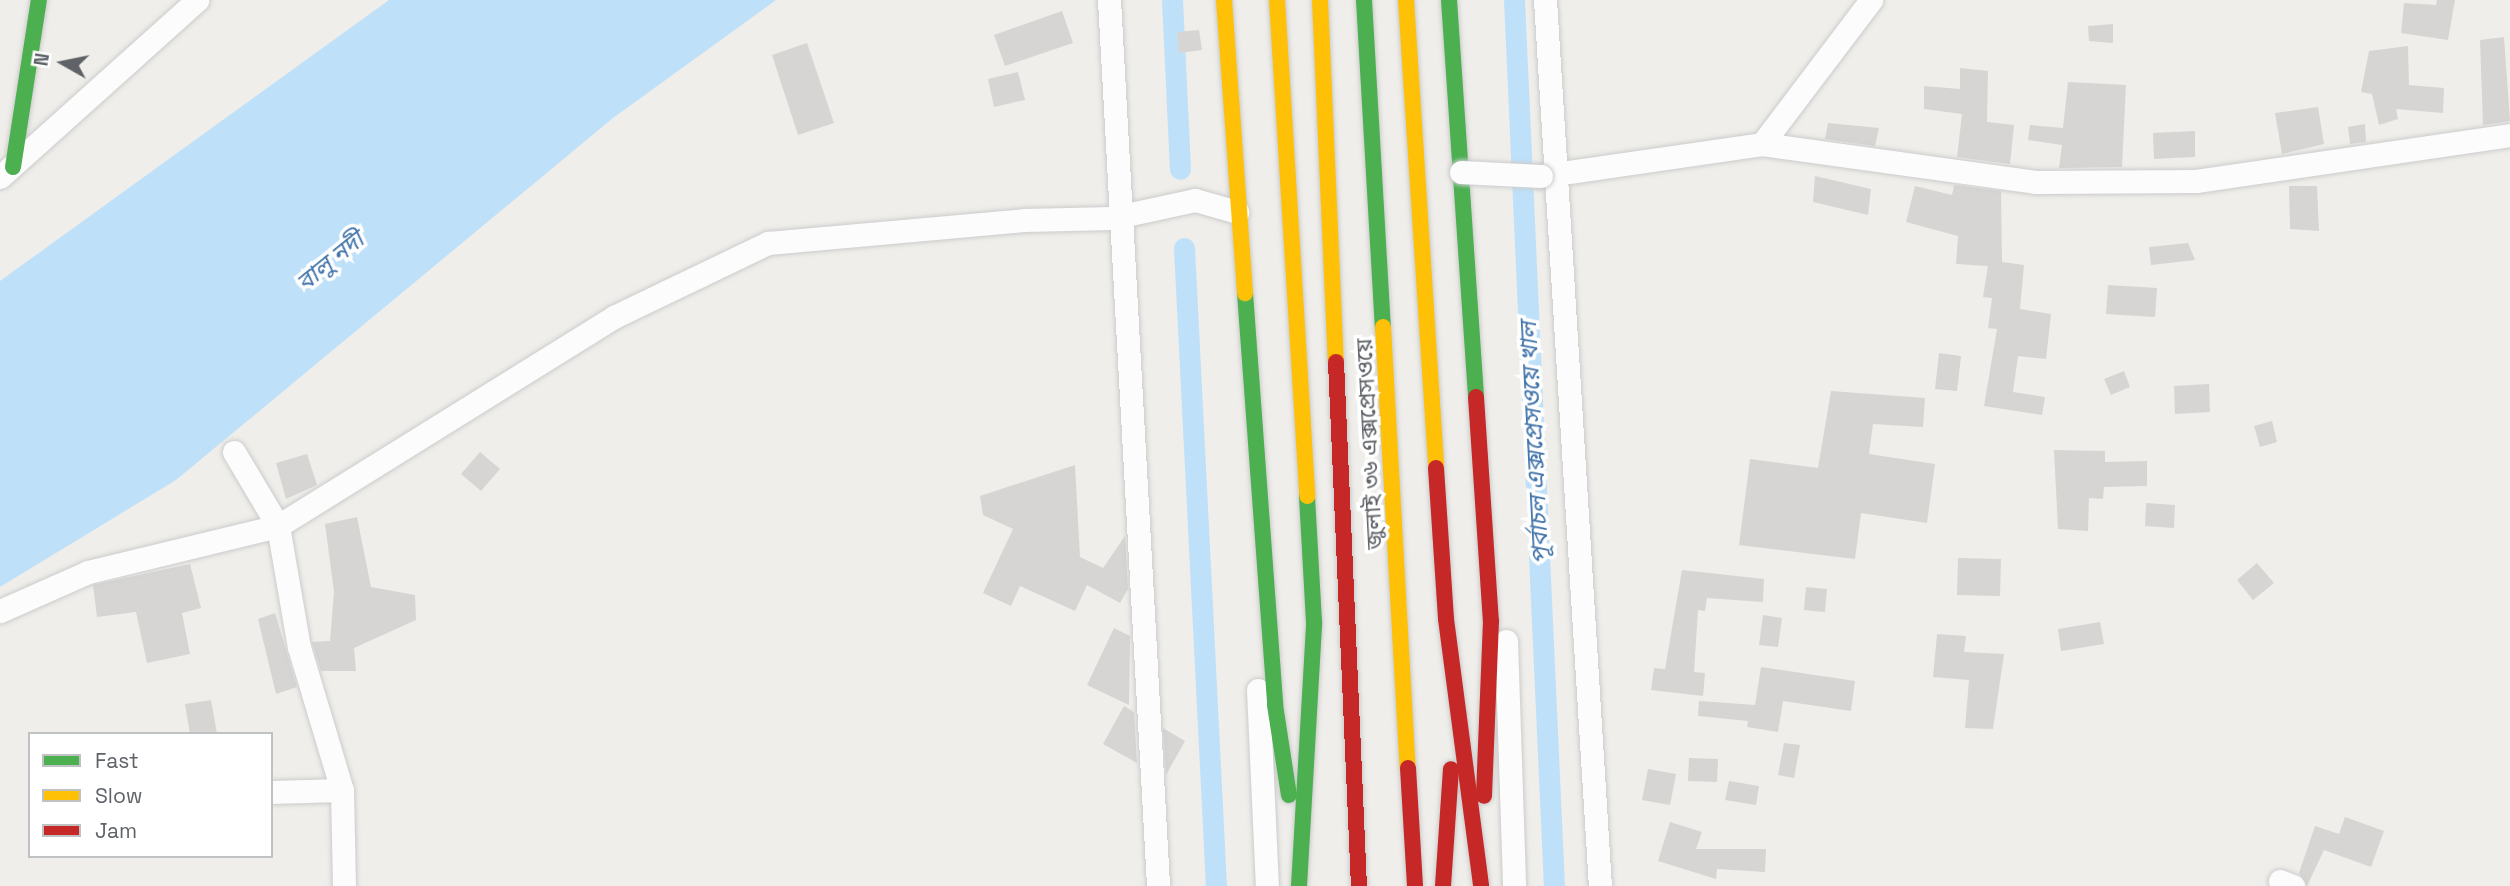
<!DOCTYPE html>
<html>
<head>
<meta charset="utf-8">
<style>
  body { margin:0 }
  #map { position:relative; width:2510px; height:886px; overflow:hidden; background:#efeeea; font-family:"Space Grotesk","Noto Sans Bengali",sans-serif }
  div>[style] { position:absolute }
  [style*='--x'] { left:calc(var(--x)*1px); top:calc(var(--y)*1px); width:calc(var(--w)*1px); rotate:calc(var(--a)*1deg) }
  .water>* { inset:0; background:#bfe0f9 }
  .canal>* { height:21px; margin:-10.5px; padding:0 10.5px; transform-origin:10.5px; border-radius:10.5px; background:#bfe0f9 }
  .building>* { inset:0; background:#d6d5d3 }
  .roads { filter:drop-shadow(0 0 2px #cbcccc) drop-shadow(0 0 2px #cbcccc) }
  .street>* { height:23px; margin:-11.5px; padding:0 11.5px; transform-origin:11.5px; border-radius:11.5px; background:#fdfcfc }
  .fast>* { height:16px; margin:-8px; padding:0 8px; transform-origin:8px; border-radius:8px; background:#4caf50 }
  .slow>* { height:16px; margin:-8px; padding:0 8px; transform-origin:8px; border-radius:8px; background:#ffc107 }
  .jam>* { height:16px; margin:-8px; padding:0 8px; transform-origin:8px; border-radius:8px; background:#c62828 }
  .bridges { filter:drop-shadow(0 0 2px #cbcccc) drop-shadow(0 0 2px #cbcccc) }
  .street-bridge>* { height:23px; margin:-11.5px; padding:0 11.5px; transform-origin:11.5px; border-radius:11.5px; background:#fdfcfc }
  span { translate:-50% -50%; white-space:nowrap; text-align:center; line-height:1.15; -webkit-text-stroke:7px #fff; paint-order:stroke }
  .street-label { font-size:23px; color:#5f6368 }
  .water-label { font-size:24px; color:#4174aa; font-style:italic }
  .legend { position:absolute; left:28px; top:732px; width:245px; height:126px; box-sizing:border-box; background:#fff; border:2px solid #bfc1c3; margin:0; padding:9px 12px; list-style:none; font-size:21px; color:#5f6368 }
  .legend li { display:flex; align-items:center; gap:14px; height:35px }
  .legend b { width:35px; border:2px solid #bfc1c3 }
  .north { position:absolute; left:28px; top:28px; width:70px; height:70px; -webkit-text-stroke:5px #fff; paint-order:stroke; rotate:279deg; font-size:19px; font-weight:700; line-height:28px; text-align:center; color:#5f6368 }
  .north::after { content:''; display:block; margin:auto; width:24px; height:32px; background:#5f6368; clip-path:polygon(50% 0,100% 100%,50% 72%,0 100%) }
</style>
</head>
<body>
<div id="map">
  <div class="water">
    <i style="clip-path:polygon(389px 0,776px 0,613px 118px,176px 480px,0 587px,0 281px)"></i>
  </div>
  <div class="canal">
    <i style="--x:1172;--y:0;--w:169;--a:87.3"></i>
    <i style="--x:1514;--y:0;--w:887;--a:87.42"></i>
    <i style="--x:1184;--y:248;--w:639;--a:87.13"></i>
  </div>
  <div class="building">
    <i style="clip-path:polygon(2437px 0,2455px 0,2448px 40px,2401px 33px,2404px 3px,2436px 5px)"></i>
    <i style="clip-path:polygon(1062px 11px,1073px 43px,1005px 66px,994px 35px)"></i>
    <i style="clip-path:polygon(2113px 24px,2113px 43px,2089px 41px,2088px 26px)"></i>
    <i style="clip-path:polygon(1199px 30px,1202px 50px,1179px 53px,1177px 32px)"></i>
    <i style="clip-path:polygon(2504px 37px,2510px 121px,2483px 125px,2480px 40px)"></i>
    <i style="clip-path:polygon(807px 43px,834px 123px,798px 135px,772px 55px)"></i>
    <i style="clip-path:polygon(2408px 46px,2409px 85px,2444px 88px,2443px 113px,2396px 109px,2398px 119px,2379px 125px,2372px 94px,2361px 92px,2369px 51px)"></i>
    <i style="clip-path:polygon(1960px 68px,1988px 71px,1987px 122px,2014px 125px,2010px 164px,1957px 157px,1962px 114px,1924px 109px,1924px 86px,1960px 89px)"></i>
    <i style="clip-path:polygon(1018px 72px,1025px 100px,994px 107px,988px 79px)"></i>
    <i style="clip-path:polygon(2068px 82px,2126px 85px,2122px 167px,2059px 168px,2062px 145px,2028px 140px,2030px 125px,2063px 128px)"></i>
    <i style="clip-path:polygon(2318px 107px,2324px 144px,2282px 154px,2275px 113px)"></i>
    <i style="clip-path:polygon(1828px 123px,1879px 128px,1875px 146px,1825px 139px)"></i>
    <i style="clip-path:polygon(2365px 124px,2366px 142px,2350px 144px,2348px 127px)"></i>
    <i style="clip-path:polygon(2195px 131px,2195px 157px,2154px 159px,2153px 133px)"></i>
    <i style="clip-path:polygon(1815px 176px,1871px 189px,1868px 215px,1813px 202px)"></i>
    <i style="clip-path:polygon(1954px 185px,2001px 191px,2002px 262px,2024px 265px,2020px 309px,2051px 314px,2046px 359px,2018px 356px,2013px 392px,2045px 397px,2042px 415px,1984px 406px,1997px 329px,1988px 328px,1992px 298px,1983px 297px,1988px 266px,1956px 264px,1958px 236px,1906px 222px,1915px 186px,1952px 195px)"></i>
    <i style="clip-path:polygon(2289px 186px,2317px 186px,2319px 231px,2290px 229px)"></i>
    <i style="clip-path:polygon(2188px 243px,2195px 260px,2151px 265px,2149px 247px)"></i>
    <i style="clip-path:polygon(2108px 285px,2157px 288px,2155px 317px,2106px 314px)"></i>
    <i style="clip-path:polygon(1939px 353px,1961px 356px,1957px 391px,1935px 389px)"></i>
    <i style="clip-path:polygon(2124px 371px,2130px 387px,2111px 395px,2104px 379px)"></i>
    <i style="clip-path:polygon(2209px 384px,2210px 412px,2175px 414px,2174px 386px)"></i>
    <i style="clip-path:polygon(1831px 391px,1925px 398px,1923px 427px,1873px 424px,1869px 454px,1935px 464px,1927px 523px,1861px 513px,1855px 559px,1739px 545px,1750px 459px,1818px 468px)"></i>
    <i style="clip-path:polygon(2272px 421px,2277px 442px,2260px 447px,2254px 426px)"></i>
    <i style="clip-path:polygon(2054px 450px,2105px 451px,2105px 462px,2147px 461px,2147px 486px,2104px 487px,2103px 499px,2089px 498px,2088px 531px,2058px 529px)"></i>
    <i style="clip-path:polygon(480px 452px,500px 469px,481px 491px,461px 474px)"></i>
    <i style="clip-path:polygon(307px 454px,317px 485px,286px 499px,276px 463px)"></i>
    <i style="clip-path:polygon(1075px 465px,1080px 557px,1103px 568px,1125px 536px,1128px 589px,1120px 603px,1087px 585px,1075px 611px,1020px 586px,1011px 606px,983px 593px,1013px 529px,983px 515px,980px 496px)"></i>
    <i style="clip-path:polygon(2146px 503px,2175px 505px,2174px 528px,2145px 526px)"></i>
    <i style="clip-path:polygon(357px 517px,371px 587px,415px 595px,416px 620px,354px 648px,356px 671px,321px 671px,312px 642px,330px 641px,334px 592px,325px 524px)"></i>
    <i style="clip-path:polygon(1958px 558px,2001px 559px,2000px 596px,1957px 595px)"></i>
    <i style="clip-path:polygon(2257px 563px,2274px 583px,2253px 600px,2237px 580px)"></i>
    <i style="clip-path:polygon(190px 564px,201px 608px,182px 613px,190px 654px,147px 663px,136px 612px,97px 617px,93px 585px)"></i>
    <i style="clip-path:polygon(1682px 570px,1764px 579px,1763px 602px,1707px 598px,1705px 611px,1698px 610px,1694px 672px,1705px 673px,1703px 696px,1651px 690px,1654px 668px,1665px 669px)"></i>
    <i style="clip-path:polygon(1806px 587px,1827px 589px,1825px 612px,1804px 610px)"></i>
    <i style="clip-path:polygon(275px 613px,297px 687px,276px 694px,258px 619px)"></i>
    <i style="clip-path:polygon(1763px 615px,1782px 618px,1778px 647px,1759px 645px)"></i>
    <i style="clip-path:polygon(2100px 622px,2104px 644px,2061px 651px,2058px 629px)"></i>
    <i style="clip-path:polygon(1114px 628px,1130px 636px,1129px 705px,1087px 685px)"></i>
    <i style="clip-path:polygon(1937px 634px,1966px 636px,1964px 652px,2004px 654px,1993px 729px,1965px 728px,1969px 680px,1933px 677px)"></i>
    <i style="clip-path:polygon(1761px 667px,1855px 681px,1851px 711px,1783px 701px,1778px 732px,1747px 727px,1748px 721px,1698px 716px,1699px 701px,1755px 705px)"></i>
    <i style="clip-path:polygon(211px 700px,217px 734px,190px 734px,185px 704px)"></i>
    <i style="clip-path:polygon(1124px 706px,1134px 712px,1137px 763px,1103px 744px)"></i>
    <i style="clip-path:polygon(1163px 728px,1185px 741px,1166px 775px)"></i>
    <i style="clip-path:polygon(1784px 743px,1800px 745px,1794px 778px,1778px 775px)"></i>
    <i style="clip-path:polygon(1689px 758px,1718px 759px,1717px 782px,1688px 781px)"></i>
    <i style="clip-path:polygon(1648px 769px,1676px 774px,1670px 805px,1642px 800px)"></i>
    <i style="clip-path:polygon(1729px 781px,1759px 786px,1756px 805px,1725px 800px)"></i>
    <i style="clip-path:polygon(2345px 817px,2384px 831px,2371px 867px,2324px 850px,2307px 886px,2299px 873px,2315px 826px,2339px 834px)"></i>
    <i style="clip-path:polygon(1670px 822px,1702px 832px,1696px 849px,1766px 849px,1765px 872px,1717px 869px,1716px 879px,1658px 861px)"></i>
  </div>
  <div class="roads">
    <div class="street">
      <i style="--x:1109;--y:0;--w:887;--a:86.83"></i>
      <i style="--x:1545;--y:0;--w:888;--a:86.45"></i>
      <i style="--x:1762;--y:144;--w:181;--a:-52.9"></i>
      <i style="--x:1541;--y:176;--w:223;--a:-8.2"></i>
      <i style="--x:1762;--y:144;--w:276;--a:7.9"></i>
      <i style="--x:2035;--y:182;--w:161;--a:-0.4"></i>
      <i style="--x:2196;--y:181;--w:317;--a:-8.3"></i>
      <i style="--x:0;--y:177;--w:265;--a:-41.9"></i>
      <i style="--x:234;--y:452;--w:86;--a:59.3"></i>
      <i style="--x:278;--y:526;--w:123;--a:80.2"></i>
      <i style="--x:299;--y:647;--w:149;--a:73.3"></i>
      <i style="--x:342;--y:790;--w:96;--a:88.8"></i>
      <i style="--x:0;--y:611;--w:96;--a:-23.9"></i>
      <i style="--x:88;--y:572;--w:195;--a:-13.6"></i>
      <i style="--x:278;--y:526;--w:396;--a:-31.9"></i>
      <i style="--x:614;--y:317;--w:171;--a:-25.7"></i>
      <i style="--x:768;--y:243;--w:257;--a:-5.1"></i>
      <i style="--x:1024;--y:220;--w:88;--a:-1.3"></i>
      <i style="--x:1112;--y:218;--w:85;--a:-12.2"></i>
      <i style="--x:1195;--y:200;--w:44;--a:15.9"></i>
      <i style="--x:1506;--y:641;--w:245;--a:88.1"></i>
      <i style="--x:1258;--y:690;--w:196;--a:87.4"></i>
      <i style="--x:271;--y:792;--w:71;--a:-1.6"></i>
      <i style="--x:2280;--y:881;--w:14;--a:21"></i>
    </div>
    <div class="fast">
      <i style="--x:1364;--y:0;--w:328;--a:86.7"></i>
      <i style="--x:1449;--y:0;--w:398;--a:86.1"></i>
      <i style="--x:13;--y:167;--w:169;--a:-81.2"></i>
      <i style="--x:1245;--y:293;--w:413;--a:85.8"></i>
      <i style="--x:1275;--y:705;--w:91;--a:81.2"></i>
      <i style="--x:1299;--y:886;--w:264;--a:-86.7"></i>
      <i style="--x:1314;--y:622;--w:126;--a:-93.2"></i>
    </div>
    <div class="slow">
      <i style="--x:1224;--y:0;--w:294;--a:85.9"></i>
      <i style="--x:1277;--y:0;--w:497;--a:86.5"></i>
      <i style="--x:1320;--y:0;--w:362;--a:87.5"></i>
      <i style="--x:1406;--y:0;--w:469;--a:86.3"></i>
      <i style="--x:1383;--y:327;--w:442;--a:86.8"></i>
    </div>
    <div class="jam">
      <i style="--x:1336;--y:362;--w:525;--a:87.49"></i>
      <i style="--x:1476;--y:397;--w:225;--a:86.2"></i>
      <i style="--x:1491;--y:621;--w:175;--a:92.3"></i>
      <i style="--x:1436;--y:468;--w:151;--a:86.2"></i>
      <i style="--x:1446;--y:619;--w:269;--a:82.5"></i>
      <i style="--x:1408;--y:768;--w:118;--a:86.6"></i>
      <i style="--x:1443;--y:886;--w:117;--a:-86.1"></i>
    </div>
  </div>
  <div class="bridges">
    <div class="street-bridge">
      <i style="--x:1461;--y:172;--w:80;--a:2.9"></i>
    </div>
  </div>
  <div class="street-label">
    <span style="left:1369px;top:444px;rotate:-93deg">জুলাই ৩৬ এক্সপ্রেসওয়ে</span>
  </div>
  <div class="water-label">
    <span style="left:330px;top:261px;rotate:-39deg">বালু নদী</span>
    <span style="left:1534px;top:443px;rotate:-93deg">পূর্বাচল এক্সপ্রেসওয়ে খাল</span>
  </div>
  <ul class="legend">
  <li><b style="height:9px;background:#4caf50"></b>Fast</li>
  <li><b style="height:9px;background:#ffc107"></b>Slow</li>
  <li><b style="height:9px;background:#c62828"></b>Jam</li>
  </ul>
  <div class="north">N</div>
</div>
</body>
</html>
